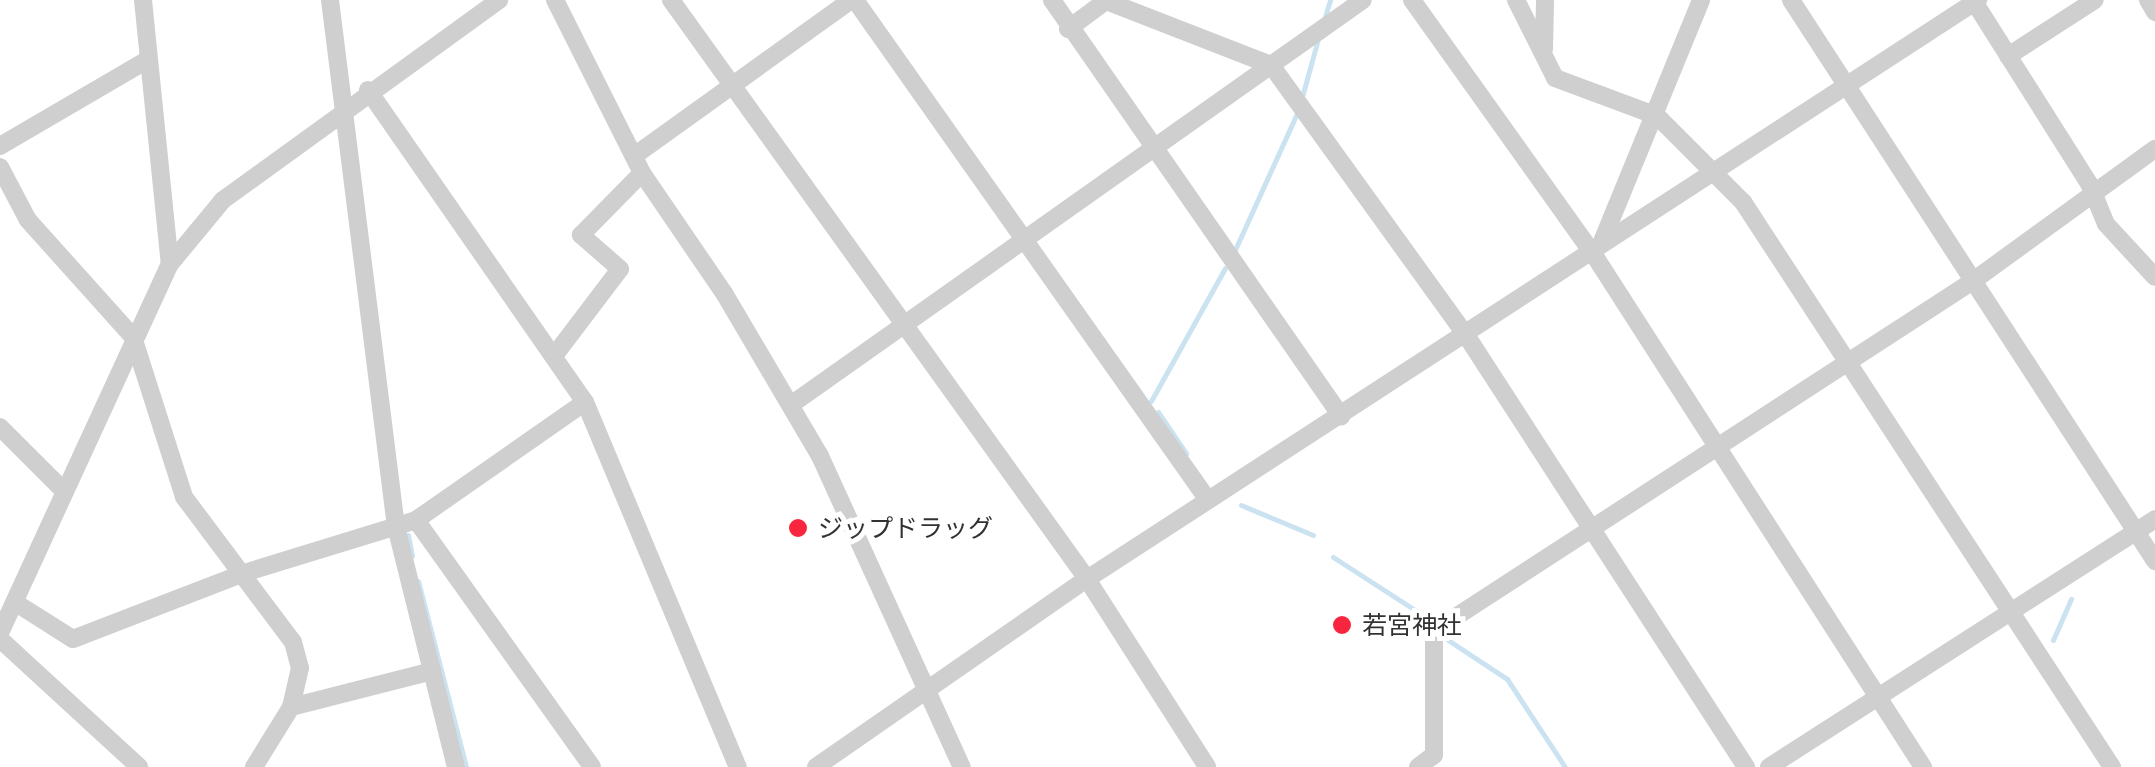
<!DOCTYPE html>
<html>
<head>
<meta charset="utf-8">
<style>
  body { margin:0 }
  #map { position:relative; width:2155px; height:767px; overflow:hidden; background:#fff; font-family:Raleway,"Noto Sans JP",sans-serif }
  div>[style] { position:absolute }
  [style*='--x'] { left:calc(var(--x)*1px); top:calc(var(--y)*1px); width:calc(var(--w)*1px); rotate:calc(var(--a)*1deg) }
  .stream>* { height:5px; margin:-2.5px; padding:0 2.5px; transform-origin:2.5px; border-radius:2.5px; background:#cbe3f1 }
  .minor>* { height:18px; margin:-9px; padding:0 9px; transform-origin:9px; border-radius:9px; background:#cfcfcf }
  .dots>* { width:28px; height:28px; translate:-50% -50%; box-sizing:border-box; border:5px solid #fff; border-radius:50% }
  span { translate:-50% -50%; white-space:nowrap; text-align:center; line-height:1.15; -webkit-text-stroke:10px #fff; paint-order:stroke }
  .poi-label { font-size:25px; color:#323232 }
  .left { translate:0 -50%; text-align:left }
</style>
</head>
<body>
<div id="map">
  <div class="stream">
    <i style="--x:1324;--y:20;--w:21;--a:-73"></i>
    <i style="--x:1302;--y:97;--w:60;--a:-74.6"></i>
    <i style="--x:1234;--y:252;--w:155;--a:-65.6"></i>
    <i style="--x:1151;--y:401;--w:152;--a:-60.9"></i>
    <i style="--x:1158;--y:412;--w:50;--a:55.7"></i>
    <i style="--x:1241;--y:505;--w:78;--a:22.6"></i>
    <i style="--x:408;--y:535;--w:21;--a:79"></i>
    <i style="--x:1333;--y:557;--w:121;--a:32.9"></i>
    <i style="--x:418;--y:581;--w:192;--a:75.5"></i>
    <i style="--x:1448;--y:640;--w:71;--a:33.5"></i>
    <i style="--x:1507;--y:679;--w:105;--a:56.6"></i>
    <i style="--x:2053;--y:640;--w:45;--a:-66.3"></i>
  </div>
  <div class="minor">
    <i style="--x:143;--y:0;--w:265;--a:84.2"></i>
    <i style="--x:555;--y:0;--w:194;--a:63.3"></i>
    <i style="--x:642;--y:173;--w:145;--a:55.7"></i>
    <i style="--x:724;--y:293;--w:189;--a:59.5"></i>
    <i style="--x:820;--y:456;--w:342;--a:65.5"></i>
    <i style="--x:671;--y:0;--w:713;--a:54.3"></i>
    <i style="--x:1087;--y:579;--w:223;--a:57.4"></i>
    <i style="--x:855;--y:0;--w:612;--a:54.78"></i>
    <i style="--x:1052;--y:0;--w:507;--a:55.21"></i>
    <i style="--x:1104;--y:0;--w:179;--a:21.3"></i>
    <i style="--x:1271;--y:65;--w:333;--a:54.2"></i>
    <i style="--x:1466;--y:335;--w:515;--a:57.05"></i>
    <i style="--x:1412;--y:0;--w:313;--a:54.5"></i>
    <i style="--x:1594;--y:255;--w:609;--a:57.28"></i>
    <i style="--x:1516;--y:0;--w:87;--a:63.4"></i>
    <i style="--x:1555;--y:78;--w:109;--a:20.4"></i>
    <i style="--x:1657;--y:116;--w:122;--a:45"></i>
    <i style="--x:1743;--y:202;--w:675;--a:56.85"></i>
    <i style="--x:1791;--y:0;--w:669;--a:57.02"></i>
    <i style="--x:1973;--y:0;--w:219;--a:57.7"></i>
    <i style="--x:2090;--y:185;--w:42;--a:67.7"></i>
    <i style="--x:2106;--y:224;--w:72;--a:47.2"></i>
    <i style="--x:2148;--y:0;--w:14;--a:60"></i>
    <i style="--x:1068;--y:29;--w:44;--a:-36.6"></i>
    <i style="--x:1544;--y:49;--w:49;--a:-88.8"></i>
    <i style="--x:2008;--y:56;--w:103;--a:-32.8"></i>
    <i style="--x:368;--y:90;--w:380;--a:55.2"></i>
    <i style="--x:585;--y:402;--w:396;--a:67.3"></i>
    <i style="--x:0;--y:146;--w:170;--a:-30.3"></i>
    <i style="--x:634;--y:156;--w:267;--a:-35.7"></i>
    <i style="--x:0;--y:167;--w:60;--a:62.2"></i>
    <i style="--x:28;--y:220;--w:157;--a:48.1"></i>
    <i style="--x:133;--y:337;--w:168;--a:72.3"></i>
    <i style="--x:184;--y:497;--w:181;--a:53.1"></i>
    <i style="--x:293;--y:642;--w:27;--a:75"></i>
    <i style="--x:300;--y:668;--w:40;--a:103"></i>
    <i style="--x:1601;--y:244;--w:264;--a:-67.7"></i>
    <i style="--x:554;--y:356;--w:109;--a:-52.8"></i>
    <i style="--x:620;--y:269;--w:52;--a:-138.9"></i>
    <i style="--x:581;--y:235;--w:87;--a:-45.5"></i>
    <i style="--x:792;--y:404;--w:699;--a:-35.28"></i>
    <i style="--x:0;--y:427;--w:91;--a:45"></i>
    <i style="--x:416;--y:520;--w:206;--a:-34.9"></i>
    <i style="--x:16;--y:603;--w:67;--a:32.3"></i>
    <i style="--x:73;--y:639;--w:183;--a:-21.1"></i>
    <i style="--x:244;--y:573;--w:180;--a:-17.1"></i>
    <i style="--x:416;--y:520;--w:303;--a:54.5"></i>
    <i style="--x:0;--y:633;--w:406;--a:-65.3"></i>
    <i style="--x:170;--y:264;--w:83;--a:-50.4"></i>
    <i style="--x:223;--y:200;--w:341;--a:-35.9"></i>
    <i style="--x:0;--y:639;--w:189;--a:42.6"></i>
    <i style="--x:432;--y:671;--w:99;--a:76"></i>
    <i style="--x:254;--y:767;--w:70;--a:-58.3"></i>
    <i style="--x:291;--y:707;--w:146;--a:-14.3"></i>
    <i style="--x:432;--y:671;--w:148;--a:-104"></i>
    <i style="--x:396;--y:527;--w:531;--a:-97.14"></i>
    <i style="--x:816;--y:767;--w:330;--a:-34.8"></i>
    <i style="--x:1087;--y:579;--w:1063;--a:-33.02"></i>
    <i style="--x:1418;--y:767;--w:20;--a:-37"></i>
    <i style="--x:1434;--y:755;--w:124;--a:-90"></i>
    <i style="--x:1434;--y:631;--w:643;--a:-33"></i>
    <i style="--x:1973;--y:281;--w:225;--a:-36"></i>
    <i style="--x:1769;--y:767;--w:459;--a:-32.7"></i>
  </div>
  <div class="dots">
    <i style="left:798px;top:528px;background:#f7263e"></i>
    <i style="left:1342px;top:625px;background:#f7263e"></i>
  </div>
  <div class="poi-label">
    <span class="left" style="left:818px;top:528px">ジップドラッグ</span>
    <span class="left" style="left:1362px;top:625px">若宮神社</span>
  </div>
</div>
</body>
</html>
